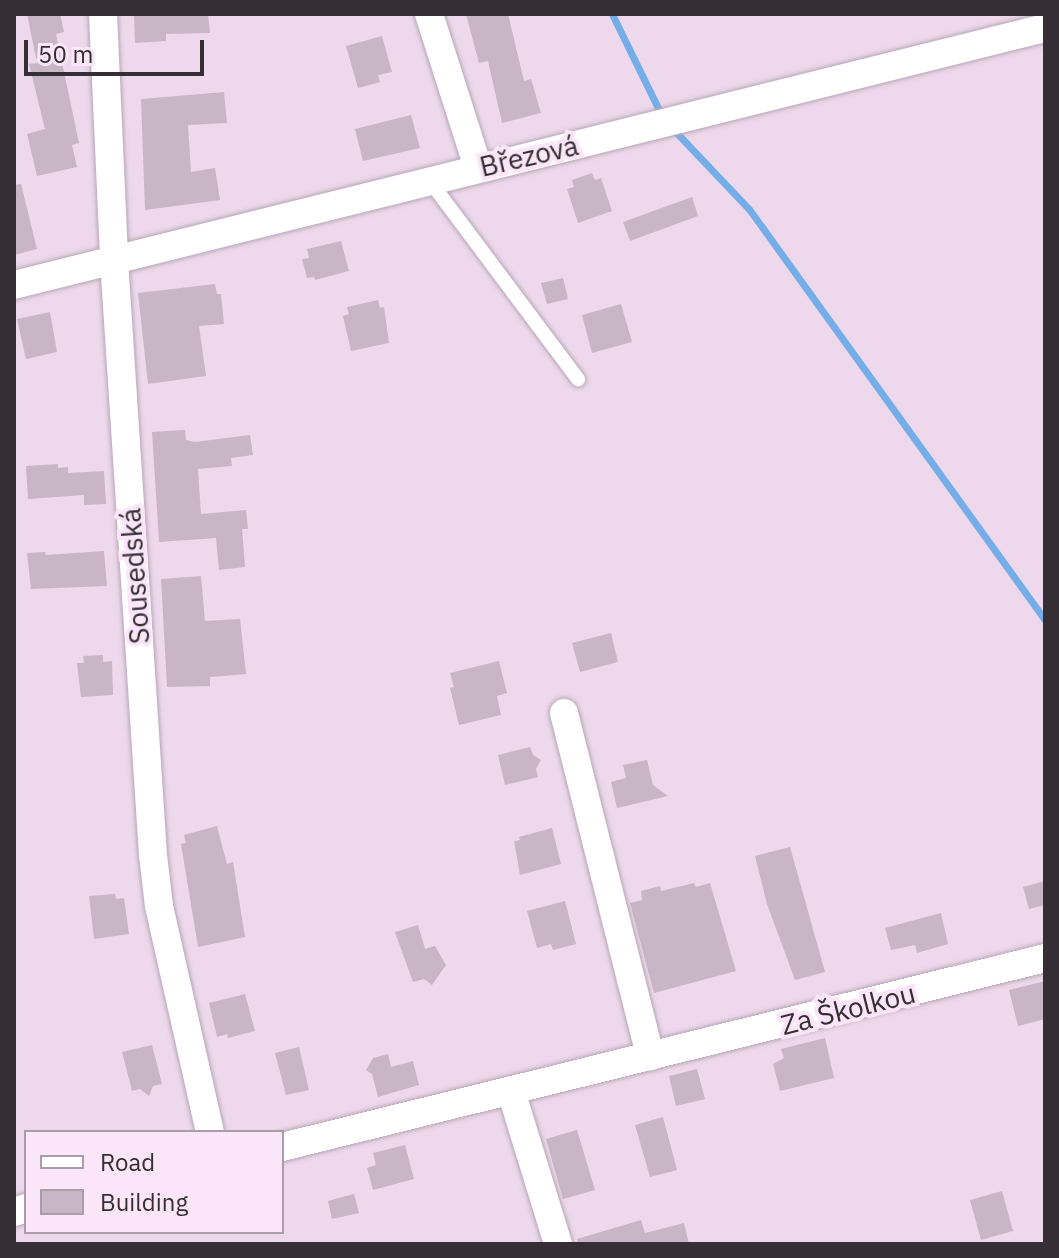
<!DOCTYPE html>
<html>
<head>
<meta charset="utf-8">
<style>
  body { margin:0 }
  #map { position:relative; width:1059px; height:1258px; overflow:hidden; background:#edd9eb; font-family:"IBM Plex Sans",sans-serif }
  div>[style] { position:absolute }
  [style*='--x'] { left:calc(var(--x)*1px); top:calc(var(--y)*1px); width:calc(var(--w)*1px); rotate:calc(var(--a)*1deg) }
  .stream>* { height:7px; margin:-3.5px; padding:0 3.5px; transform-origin:3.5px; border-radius:3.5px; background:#74ade7 }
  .building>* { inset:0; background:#c8b5c6 }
  .roads { filter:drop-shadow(0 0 2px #b8a5b6) drop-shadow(0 0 2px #b8a5b6) }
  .lane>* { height:14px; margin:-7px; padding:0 7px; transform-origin:7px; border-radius:7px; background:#fff }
  .street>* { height:28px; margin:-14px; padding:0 14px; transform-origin:14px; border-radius:14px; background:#fff }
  span { translate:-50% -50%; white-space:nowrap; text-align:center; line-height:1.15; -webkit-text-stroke:8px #fae6f8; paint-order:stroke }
  .street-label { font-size:28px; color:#352e34 }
  .frame { position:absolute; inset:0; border:16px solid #352e34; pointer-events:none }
  .legend { position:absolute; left:24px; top:1130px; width:260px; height:104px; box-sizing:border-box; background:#fae6f8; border:2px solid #ab9caa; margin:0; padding:10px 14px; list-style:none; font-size:24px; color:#352e34 }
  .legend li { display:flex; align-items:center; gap:16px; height:40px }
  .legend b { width:40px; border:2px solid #ab9caa }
  .scale { position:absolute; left:24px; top:40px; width:180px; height:36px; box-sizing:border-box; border:4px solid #352e34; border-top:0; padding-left:10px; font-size:24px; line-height:28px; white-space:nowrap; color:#352e34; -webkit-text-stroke:6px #fae6f8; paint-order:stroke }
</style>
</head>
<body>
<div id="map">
  <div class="stream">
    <i style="--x:612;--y:14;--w:114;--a:63.9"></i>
    <i style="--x:673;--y:129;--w:110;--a:46.5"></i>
    <i style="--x:749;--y:209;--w:506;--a:54.24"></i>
  </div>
  <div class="building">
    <i style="clip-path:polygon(27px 14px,60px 14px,64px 32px,56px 34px,79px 143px,72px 145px,77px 167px,37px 176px,27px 134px,45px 129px,29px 64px,37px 63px)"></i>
    <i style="clip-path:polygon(134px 14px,208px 14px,210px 33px,166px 34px,166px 41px,135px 43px)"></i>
    <i style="clip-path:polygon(466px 14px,508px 14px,524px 81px,531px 79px,541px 113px,502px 123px,488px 61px,479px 63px)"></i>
    <i style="clip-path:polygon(382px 36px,392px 72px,378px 75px,380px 82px,358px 88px,346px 46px)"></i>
    <i style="clip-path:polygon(224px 92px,227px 123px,188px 125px,191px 172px,215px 168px,220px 200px,145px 210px,141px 99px)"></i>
    <i style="clip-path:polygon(411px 115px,420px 148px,363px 161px,355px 129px)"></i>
    <i style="clip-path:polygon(592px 173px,595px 180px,601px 178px,612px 211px,578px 223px,567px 189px,574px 187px,572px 180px)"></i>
    <i style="clip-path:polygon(21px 184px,37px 249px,14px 255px,14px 185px)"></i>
    <i style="clip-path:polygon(692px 197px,698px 216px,630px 241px,623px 222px)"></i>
    <i style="clip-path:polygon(341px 241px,349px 271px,315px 280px,314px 277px,307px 278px,302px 259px,309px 258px,307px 249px)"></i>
    <i style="clip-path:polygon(563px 278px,568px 299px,547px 304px,541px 283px)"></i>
    <i style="clip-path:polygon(215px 284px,217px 294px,221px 294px,224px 324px,199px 326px,206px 376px,148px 384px,138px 293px)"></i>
    <i style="clip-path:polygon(378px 300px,380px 308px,384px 307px,389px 343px,351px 351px,343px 316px,349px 314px,347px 307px)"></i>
    <i style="clip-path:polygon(621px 304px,632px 342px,592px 353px,582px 315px)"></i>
    <i style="clip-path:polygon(50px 312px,57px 352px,26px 359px,17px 319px)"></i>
    <i style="clip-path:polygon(185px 430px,186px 440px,195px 442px,250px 435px,253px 455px,231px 458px,232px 466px,198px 469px,201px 514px,246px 510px,248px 529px,242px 529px,245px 567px,219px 570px,216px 538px,159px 542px,152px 432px)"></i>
    <i style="clip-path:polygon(58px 464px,58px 468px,68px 467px,68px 473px,104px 471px,106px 504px,84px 505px,84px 495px,28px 499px,26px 466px)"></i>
    <i style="clip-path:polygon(104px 551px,107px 586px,31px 589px,27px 553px,45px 552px,46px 555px)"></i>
    <i style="clip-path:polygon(201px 576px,205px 621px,240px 619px,246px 674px,210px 677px,210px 686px,167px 687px,161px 579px)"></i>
    <i style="clip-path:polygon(611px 633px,618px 662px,580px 672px,572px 643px)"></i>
    <i style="clip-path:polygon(103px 655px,103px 662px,112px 661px,113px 695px,81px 697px,77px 663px,84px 663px,83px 656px)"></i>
    <i style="clip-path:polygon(499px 661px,507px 693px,497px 696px,501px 715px,459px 725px,450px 688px,454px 687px,450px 673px)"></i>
    <i style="clip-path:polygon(530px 747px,533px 755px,541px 760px,536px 769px,538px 777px,505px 785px,498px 755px)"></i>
    <i style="clip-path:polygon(647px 760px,653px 785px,668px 796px,617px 808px,611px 782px,626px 778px,623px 765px)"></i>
    <i style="clip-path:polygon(217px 826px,227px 864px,233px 862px,245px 937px,198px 947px,181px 844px,186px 843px,184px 835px)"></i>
    <i style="clip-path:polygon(552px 828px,561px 864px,520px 875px,514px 841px,520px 840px,519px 837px)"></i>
    <i style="clip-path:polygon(790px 847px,825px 972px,795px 980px,767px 904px,755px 856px)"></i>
    <i style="clip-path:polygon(1045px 881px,1045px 905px,1029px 909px,1023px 887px)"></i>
    <i style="clip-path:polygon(694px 883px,696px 887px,710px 883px,736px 971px,654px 993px,630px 903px,642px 900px,641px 891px,660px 886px,661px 891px)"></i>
    <i style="clip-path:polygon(115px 894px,116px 899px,124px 898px,129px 934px,94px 939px,89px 896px)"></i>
    <i style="clip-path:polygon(565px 901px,576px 944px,553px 950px,551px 944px,537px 948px,527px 911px)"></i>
    <i style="clip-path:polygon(941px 913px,948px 944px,917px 953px,915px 945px,891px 950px,885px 928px)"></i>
    <i style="clip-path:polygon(418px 925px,425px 949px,435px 946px,446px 965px,432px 985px,424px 979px,413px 982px,395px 932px)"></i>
    <i style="clip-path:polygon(1045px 981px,1045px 1019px,1018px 1026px,1009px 990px)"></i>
    <i style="clip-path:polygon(245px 994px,255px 1031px,228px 1038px,227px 1034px,217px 1037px,209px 1003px)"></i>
    <i style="clip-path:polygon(825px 1038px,834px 1078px,780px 1091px,773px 1064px,784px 1058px,781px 1049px)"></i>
    <i style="clip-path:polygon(152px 1045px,162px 1084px,153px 1086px,149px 1096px,140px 1089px,132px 1091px,122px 1052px)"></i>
    <i style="clip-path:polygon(299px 1047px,309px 1090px,286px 1095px,275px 1053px)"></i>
    <i style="clip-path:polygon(388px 1054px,391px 1067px,413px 1061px,419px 1085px,378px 1097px,372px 1074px,366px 1070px,373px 1058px)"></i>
    <i style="clip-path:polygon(697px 1069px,705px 1099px,676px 1106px,669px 1076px)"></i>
    <i style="clip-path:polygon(663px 1117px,677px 1170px,650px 1177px,635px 1125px)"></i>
    <i style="clip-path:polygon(577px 1130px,595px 1190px,563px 1199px,546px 1139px)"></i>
    <i style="clip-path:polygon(405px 1145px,414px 1179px,373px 1190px,367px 1168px,376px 1165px,373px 1153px)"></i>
    <i style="clip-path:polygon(1002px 1191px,1013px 1231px,981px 1240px,970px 1200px)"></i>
    <i style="clip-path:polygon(354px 1194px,359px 1213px,332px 1219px,328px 1201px)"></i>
    <i style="clip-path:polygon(641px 1220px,645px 1233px,684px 1223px,689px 1244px,578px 1244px,577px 1239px)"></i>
  </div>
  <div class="roads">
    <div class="lane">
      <i style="--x:429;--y:180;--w:249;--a:53.2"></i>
    </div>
    <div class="street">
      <i style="--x:103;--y:14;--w:246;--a:87.4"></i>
      <i style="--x:114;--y:260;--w:596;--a:86.25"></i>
      <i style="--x:153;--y:855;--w:51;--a:83.3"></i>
      <i style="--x:159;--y:906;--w:232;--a:77.3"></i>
      <i style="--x:429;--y:14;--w:162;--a:72.3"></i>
      <i style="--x:14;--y:285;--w:1063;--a:-14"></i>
      <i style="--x:564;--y:713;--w:354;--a:75.9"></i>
      <i style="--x:511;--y:1091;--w:160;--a:72.9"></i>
      <i style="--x:282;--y:1147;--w:786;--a:-13.91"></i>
      <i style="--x:14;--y:1212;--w:13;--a:-18"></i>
    </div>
  </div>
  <div class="street-label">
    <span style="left:529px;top:156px;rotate:-13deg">Březová</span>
    <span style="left:135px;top:576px;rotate:-94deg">Sousedská</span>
    <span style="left:848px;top:1009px;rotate:-14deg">Za Školkou</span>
  </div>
  <div class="frame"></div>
  <ul class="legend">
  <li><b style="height:10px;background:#fff"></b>Road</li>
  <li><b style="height:22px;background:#c8b5c6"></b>Building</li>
  </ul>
  <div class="scale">50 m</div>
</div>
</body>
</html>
